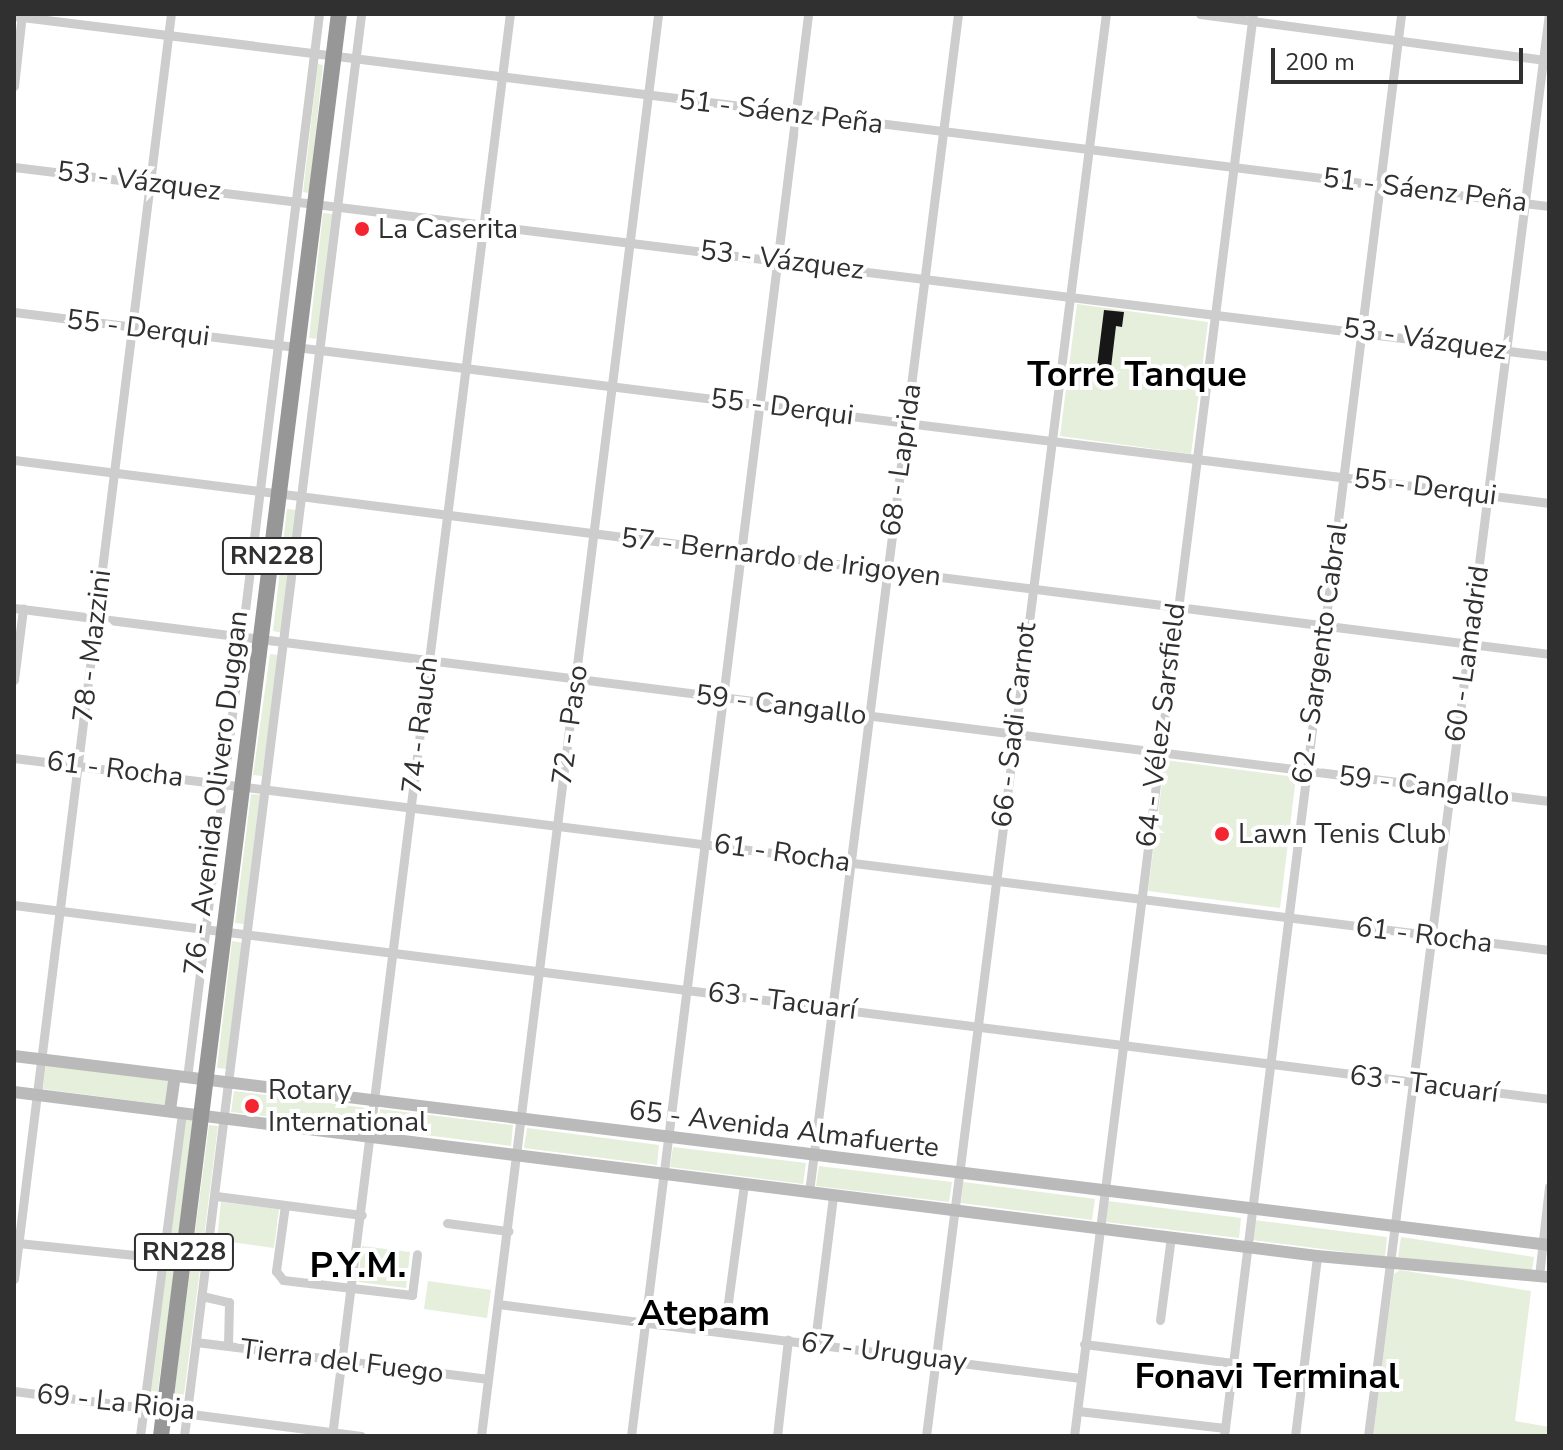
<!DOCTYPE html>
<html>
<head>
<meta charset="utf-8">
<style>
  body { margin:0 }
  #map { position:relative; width:1563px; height:1450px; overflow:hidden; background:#fff; font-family:"Nunito Sans",sans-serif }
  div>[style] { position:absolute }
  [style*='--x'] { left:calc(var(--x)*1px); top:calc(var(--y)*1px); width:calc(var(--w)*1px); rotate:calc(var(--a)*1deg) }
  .green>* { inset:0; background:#e6eedc }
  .building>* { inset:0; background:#171717 }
  .street>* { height:9px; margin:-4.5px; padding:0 4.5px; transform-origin:4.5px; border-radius:4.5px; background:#cdcdcd }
  .secondary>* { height:12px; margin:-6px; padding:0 6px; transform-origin:6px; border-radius:6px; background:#bababa }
  .highway>* { height:16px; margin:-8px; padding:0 8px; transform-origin:8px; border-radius:8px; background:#979797 }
  .dots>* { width:22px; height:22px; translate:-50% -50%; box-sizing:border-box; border:4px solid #fff; border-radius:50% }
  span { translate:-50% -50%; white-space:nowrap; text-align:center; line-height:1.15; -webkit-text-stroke:8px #fff; paint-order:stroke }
  .shield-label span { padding:2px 6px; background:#fff; border:2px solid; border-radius:6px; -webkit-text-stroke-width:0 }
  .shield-label { font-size:26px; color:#303030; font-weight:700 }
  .street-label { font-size:28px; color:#303030 }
  .poi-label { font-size:28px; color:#303030 }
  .left { translate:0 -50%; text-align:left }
  .district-label { font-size:36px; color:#000; font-weight:700 }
  .frame { position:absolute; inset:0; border:16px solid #303030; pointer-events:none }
  .scale { position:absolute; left:1271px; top:48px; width:252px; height:36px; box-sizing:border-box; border:4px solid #303030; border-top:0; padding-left:10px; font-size:24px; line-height:28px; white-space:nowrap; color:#303030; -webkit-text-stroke:6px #fff; paint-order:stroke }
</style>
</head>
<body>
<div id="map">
  <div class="green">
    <i style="clip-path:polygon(318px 64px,323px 65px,309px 193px,303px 192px)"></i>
    <i style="clip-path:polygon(323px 213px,333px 214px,319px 339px,309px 338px)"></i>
    <i style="clip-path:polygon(1077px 304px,1208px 322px,1191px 454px,1060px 436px)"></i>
    <i style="clip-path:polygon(287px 509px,297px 510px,283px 633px,273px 631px)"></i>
    <i style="clip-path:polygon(270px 654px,279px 655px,262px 776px,253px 775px)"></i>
    <i style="clip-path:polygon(1165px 760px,1296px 777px,1280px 908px,1148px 891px)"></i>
    <i style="clip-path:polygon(251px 794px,260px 795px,244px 924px,235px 923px)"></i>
    <i style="clip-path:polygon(232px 941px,244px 943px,229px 1069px,217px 1068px)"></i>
    <i style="clip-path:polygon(46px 1064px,169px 1081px,166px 1105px,43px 1089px)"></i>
    <i style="clip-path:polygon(234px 1091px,367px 1108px,364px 1128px,231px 1112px)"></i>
    <i style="clip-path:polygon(380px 1109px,513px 1125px,511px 1146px,378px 1129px)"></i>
    <i style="clip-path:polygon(186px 1119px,194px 1120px,176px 1254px,168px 1253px)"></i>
    <i style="clip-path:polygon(209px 1125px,218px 1126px,183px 1403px,173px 1402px)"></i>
    <i style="clip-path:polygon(527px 1128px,659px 1145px,657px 1165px,524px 1148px)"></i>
    <i style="clip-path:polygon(673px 1147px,806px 1163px,803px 1184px,670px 1167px)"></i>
    <i style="clip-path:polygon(819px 1166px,952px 1182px,949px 1202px,816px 1186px)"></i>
    <i style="clip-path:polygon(963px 1182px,1095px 1199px,1092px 1220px,961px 1203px)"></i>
    <i style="clip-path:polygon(1108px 1201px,1241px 1218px,1239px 1238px,1106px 1222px)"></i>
    <i style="clip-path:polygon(221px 1202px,279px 1209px,274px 1248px,217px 1240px)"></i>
    <i style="clip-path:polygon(1254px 1220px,1387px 1237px,1385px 1257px,1252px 1240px)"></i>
    <i style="clip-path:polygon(1401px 1237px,1534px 1257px,1531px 1277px,1398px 1257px)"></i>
    <i style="clip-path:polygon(362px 1246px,410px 1252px,406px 1288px,358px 1282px)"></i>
    <i style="clip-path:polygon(167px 1266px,175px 1267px,157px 1397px,149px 1396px)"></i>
    <i style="clip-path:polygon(1400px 1270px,1531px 1291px,1515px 1421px,1549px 1427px,1549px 1436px,1373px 1436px,1394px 1274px)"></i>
    <i style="clip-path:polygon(428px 1281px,491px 1290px,487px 1318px,424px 1309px)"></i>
  </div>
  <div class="building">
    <i style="clip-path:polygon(1104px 310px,1124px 312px,1122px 327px,1116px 326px,1110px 376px,1096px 375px)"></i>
  </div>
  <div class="street">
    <i style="--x:1200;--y:14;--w:349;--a:7.6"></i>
    <i style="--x:14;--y:16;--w:1547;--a:7.06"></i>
    <i style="--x:14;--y:86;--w:72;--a:-83.7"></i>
    <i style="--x:14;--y:167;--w:1547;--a:7.02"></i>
    <i style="--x:14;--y:312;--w:1547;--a:7.09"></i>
    <i style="--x:14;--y:460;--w:1547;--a:7.2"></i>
    <i style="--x:14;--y:608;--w:1547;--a:7.17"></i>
    <i style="--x:14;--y:680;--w:72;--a:-82.8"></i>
    <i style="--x:14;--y:758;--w:1547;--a:7.13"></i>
    <i style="--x:14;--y:905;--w:1547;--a:7.2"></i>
    <i style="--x:187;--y:1078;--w:1072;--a:-82.93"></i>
    <i style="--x:809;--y:1192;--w:1187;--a:-82.79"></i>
    <i style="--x:216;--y:1196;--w:147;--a:7.4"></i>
    <i style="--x:285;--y:1205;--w:67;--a:97.8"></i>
    <i style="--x:276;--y:1271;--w:11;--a:52"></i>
    <i style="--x:283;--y:1280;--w:130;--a:6.6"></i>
    <i style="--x:412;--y:1295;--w:41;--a:-83"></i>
    <i style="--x:447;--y:1223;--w:62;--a:7.5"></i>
    <i style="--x:18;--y:1243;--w:166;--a:5.9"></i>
    <i style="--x:1539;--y:1276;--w:90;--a:-83.6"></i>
    <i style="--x:14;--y:1279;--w:1275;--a:-82.93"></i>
    <i style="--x:202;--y:1296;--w:28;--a:13"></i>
    <i style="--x:229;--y:1302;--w:44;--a:91.3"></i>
    <i style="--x:498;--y:1304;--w:587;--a:7.25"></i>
    <i style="--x:1160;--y:1320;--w:84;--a:-82.5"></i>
    <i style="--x:724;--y:1332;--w:149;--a:-82.3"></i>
    <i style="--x:815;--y:1341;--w:146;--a:-82.9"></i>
    <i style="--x:196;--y:1342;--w:293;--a:7.2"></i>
    <i style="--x:1084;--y:1344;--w:150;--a:7.3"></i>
    <i style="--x:14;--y:1391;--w:350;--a:7.4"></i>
    <i style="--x:1078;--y:1411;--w:148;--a:6.6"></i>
    <i style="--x:140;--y:1436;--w:327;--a:-82.6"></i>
    <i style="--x:184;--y:1436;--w:1433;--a:-82.9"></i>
    <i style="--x:332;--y:1436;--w:1433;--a:-82.87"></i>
    <i style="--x:481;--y:1436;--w:1433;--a:-82.9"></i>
    <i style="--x:631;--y:1436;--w:1433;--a:-82.9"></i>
    <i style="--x:777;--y:1436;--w:97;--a:-83.5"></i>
    <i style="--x:926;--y:1436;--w:1433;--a:-82.79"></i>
    <i style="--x:1074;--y:1436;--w:1433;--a:-82.83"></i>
    <i style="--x:1224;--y:1436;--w:1433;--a:-82.9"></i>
    <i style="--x:1295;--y:1436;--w:181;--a:-83"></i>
    <i style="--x:1368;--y:1436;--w:1433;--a:-82.75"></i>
  </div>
  <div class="secondary">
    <i style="--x:14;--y:1056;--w:1547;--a:7.02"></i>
    <i style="--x:14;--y:1092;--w:1313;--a:7.17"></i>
    <i style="--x:1317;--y:1256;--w:233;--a:5.2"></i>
    <i style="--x:170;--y:1110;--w:34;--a:-82"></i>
  </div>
  <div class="highway">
    <i style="--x:161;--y:1436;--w:1433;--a:-82.87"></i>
  </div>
  <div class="dots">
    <i style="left:362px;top:229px;background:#f42431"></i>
    <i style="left:1222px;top:834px;background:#f42431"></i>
    <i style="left:252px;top:1106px;background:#f42431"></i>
  </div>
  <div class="shield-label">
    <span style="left:272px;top:556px">RN228</span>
    <span style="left:184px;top:1252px">RN228</span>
  </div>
  <div class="street-label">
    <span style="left:781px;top:112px;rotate:7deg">51 - Sáenz Peña</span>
    <span style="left:139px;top:181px;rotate:7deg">53 - Vázquez</span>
    <span style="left:1425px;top:190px;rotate:7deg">51 - Sáenz Peña</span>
    <span style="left:782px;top:260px;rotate:7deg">53 - Vázquez</span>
    <span style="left:138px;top:328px;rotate:7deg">55 - Derqui</span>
    <span style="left:1425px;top:339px;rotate:8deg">53 - Vázquez</span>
    <span style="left:782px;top:407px;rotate:7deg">55 - Derqui</span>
    <span style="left:901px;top:460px;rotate:-82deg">68 - Laprida</span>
    <span style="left:1425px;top:487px;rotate:7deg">55 - Derqui</span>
    <span style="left:781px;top:557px;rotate:7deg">57 - Bernardo de Irigoyen</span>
    <span style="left:92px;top:646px;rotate:-83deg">78 - Mazzini</span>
    <span style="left:1320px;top:653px;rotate:-82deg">62 - Sargento Cabral</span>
    <span style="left:1467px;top:654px;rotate:-82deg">60 - Lamadrid</span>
    <span style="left:781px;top:705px;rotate:7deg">59 - Cangallo</span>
    <span style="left:420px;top:725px;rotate:-83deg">74 - Rauch</span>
    <span style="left:570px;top:725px;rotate:-82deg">72 - Paso</span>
    <span style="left:1014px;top:725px;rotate:-83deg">66 - Sadi Carnot</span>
    <span style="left:1161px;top:725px;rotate:-83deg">64 - Vélez Sarsfield</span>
    <span style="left:115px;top:769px;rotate:7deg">61 - Rocha</span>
    <span style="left:1424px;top:786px;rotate:7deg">59 - Cangallo</span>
    <span style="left:216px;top:793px;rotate:-83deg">76 - Avenida Olivero Duggan</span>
    <span style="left:782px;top:853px;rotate:8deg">61 - Rocha</span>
    <span style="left:1424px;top:935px;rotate:7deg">61 - Rocha</span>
    <span style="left:782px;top:1001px;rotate:7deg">63 - Tacuarí</span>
    <span style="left:1424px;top:1084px;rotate:7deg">63 - Tacuarí</span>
    <span style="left:784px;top:1129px;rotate:7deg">65 - Avenida Almafuerte</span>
    <span style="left:884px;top:1352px;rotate:7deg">67 - Uruguay</span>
    <span style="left:342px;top:1361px;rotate:7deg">Tierra del Fuego</span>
    <span style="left:116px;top:1402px;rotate:6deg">69 - La Rioja</span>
  </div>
  <div class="poi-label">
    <span class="left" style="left:378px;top:229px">La Caserita</span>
    <span class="left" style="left:1238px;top:834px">Lawn Tenis Club</span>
    <span class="left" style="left:268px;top:1106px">Rotary<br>International</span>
  </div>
  <div class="district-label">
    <span style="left:1137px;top:375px">Torre Tanque</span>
    <span style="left:358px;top:1266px">P.Y.M.</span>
    <span style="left:704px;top:1314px">Atepam</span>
    <span style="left:1267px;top:1377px">Fonavi Terminal</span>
  </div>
  <div class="frame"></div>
  <div class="scale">200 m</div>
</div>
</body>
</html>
